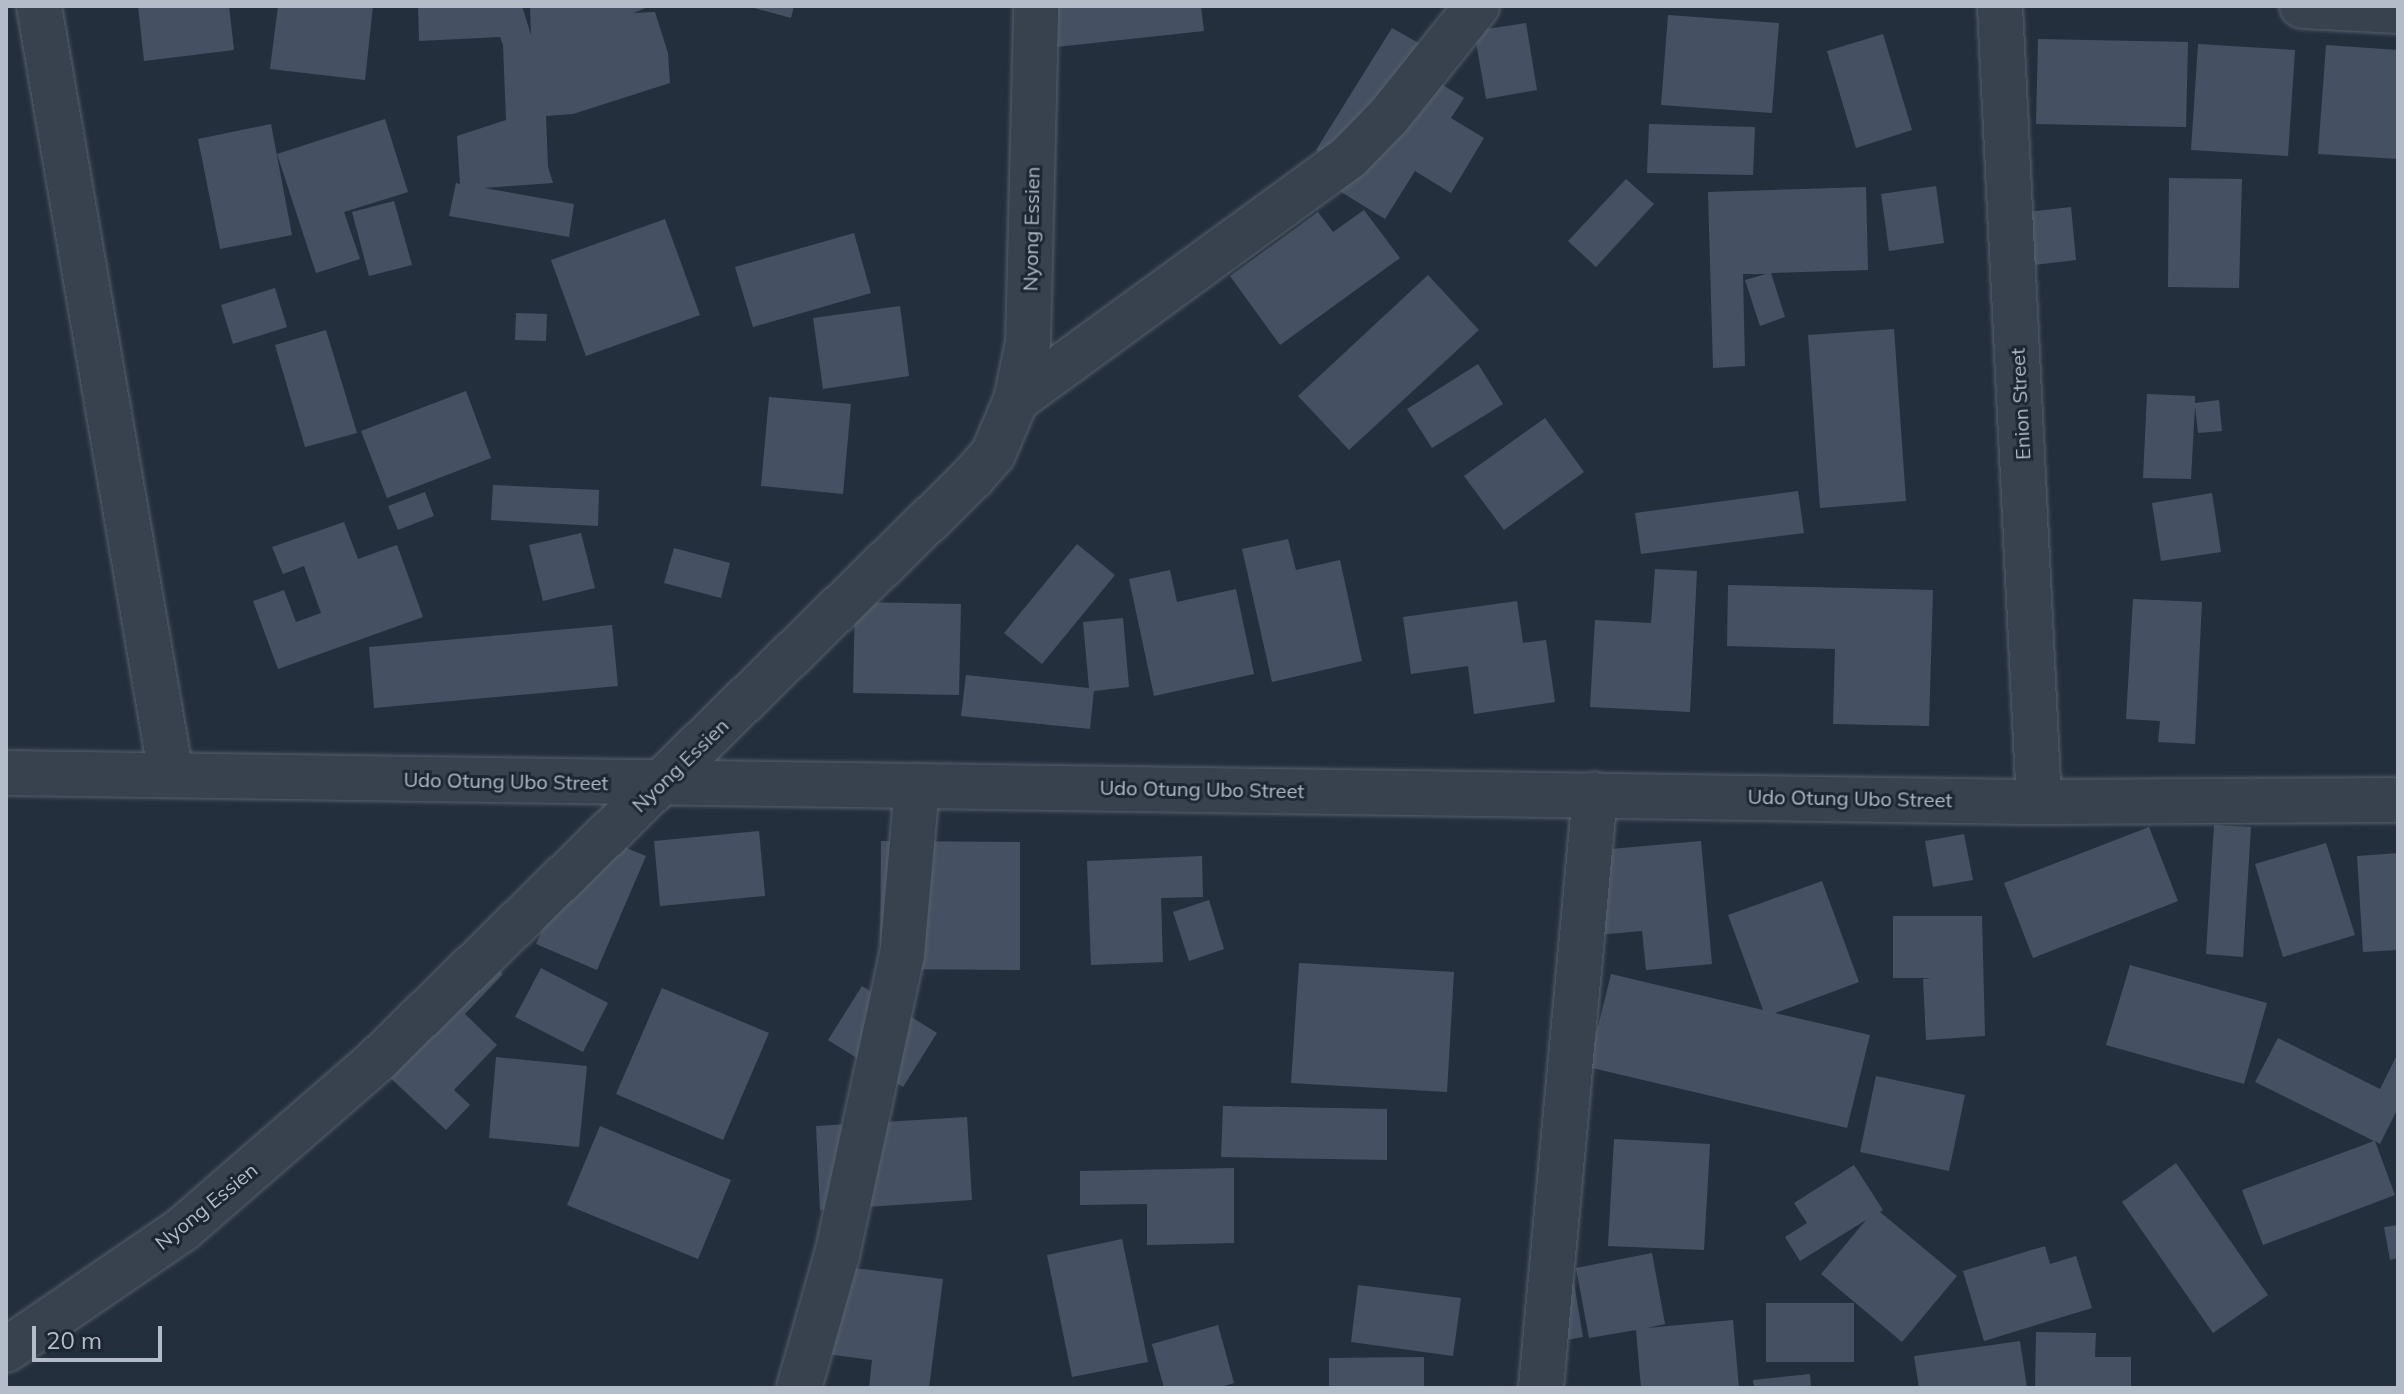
<!DOCTYPE html>
<html>
<head>
<meta charset="utf-8">
<style>
  body { margin:0 }
  #map { position:relative; width:2404px; height:1394px; overflow:hidden; background:#242f3e; font-family:Mulish,sans-serif }
  div>[style] { position:absolute }
  [style*='--x'] { left:calc(var(--x)*1px); top:calc(var(--y)*1px); width:calc(var(--w)*1px); rotate:calc(var(--a)*1deg) }
  .building>* { inset:0; background:#455162 }
  .roads { filter:drop-shadow(0 0 2px #565f6c) drop-shadow(0 0 2px #565f6c) }
  .minor>* { height:44px; margin:-22px; padding:0 22px; transform-origin:22px; border-radius:22px; background:#38414e }
  span { translate:-50% -50%; white-space:nowrap; text-align:center; line-height:1.15; -webkit-text-stroke:6px #1d2633; paint-order:stroke }
  .street-label { font-size:20px; color:#b4bcc9 }
  .frame { position:absolute; inset:0; border:8px solid #b4bcc9; pointer-events:none }
  .scale { position:absolute; left:32px; top:1326px; width:130px; height:36px; box-sizing:border-box; border:4px solid #b4bcc9; border-top:0; padding-left:10px; font-size:24px; line-height:28px; white-space:nowrap; color:#b4bcc9; -webkit-text-stroke:6px #1d2633; paint-order:stroke }
</style>
</head>
<body>
<div id="map">
  <div class="building">
    <i style="clip-path:polygon(138px 6px,229px 6px,234px 50px,144px 61px)"></i>
    <i style="clip-path:polygon(278px 6px,373px 6px,365px 80px,270px 69px)"></i>
    <i style="clip-path:polygon(418px 6px,522px 6px,531px 35px,530px 6px,651px 6px,633px 13px,655px 12px,668px 53px,670px 83px,573px 114px,546px 116px,548px 167px,553px 183px,484px 188px,574px 204px,569px 237px,449px 216px,456px 183px,460px 184px,457px 136px,506px 120px,503px 45px,500px 37px,419px 41px)"></i>
    <i style="clip-path:polygon(747px 6px,794px 6px,791px 18px)"></i>
    <i style="clip-path:polygon(1043px 6px,1201px 6px,1204px 31px,1047px 48px)"></i>
    <i style="clip-path:polygon(1668px 15px,1779px 23px,1772px 113px,1661px 105px)"></i>
    <i style="clip-path:polygon(1526px 23px,1537px 90px,1486px 99px,1474px 31px)"></i>
    <i style="clip-path:polygon(1392px 28px,1422px 45px,1410px 65px,1464px 98px,1451px 118px,1484px 138px,1451px 193px,1415px 171px,1385px 219px,1338px 190px,1349px 171px,1316px 150px)"></i>
    <i style="clip-path:polygon(1883px 34px,1912px 130px,1856px 148px,1827px 51px)"></i>
    <i style="clip-path:polygon(2038px 39px,2188px 42px,2186px 127px,2036px 124px)"></i>
    <i style="clip-path:polygon(2198px 44px,2295px 50px,2288px 156px,2191px 150px)"></i>
    <i style="clip-path:polygon(2326px 45px,2398px 50px,2398px 159px,2318px 154px)"></i>
    <i style="clip-path:polygon(385px 119px,408px 192px,344px 212px,360px 259px,316px 273px,277px 154px)"></i>
    <i style="clip-path:polygon(271px 124px,292px 235px,220px 249px,198px 139px)"></i>
    <i style="clip-path:polygon(1649px 124px,1755px 127px,1753px 175px,1647px 173px)"></i>
    <i style="clip-path:polygon(2169px 178px,2242px 179px,2239px 288px,2168px 287px)"></i>
    <i style="clip-path:polygon(1626px 179px,1654px 204px,1596px 267px,1568px 241px)"></i>
    <i style="clip-path:polygon(1936px 186px,1944px 243px,1889px 251px,1881px 194px)"></i>
    <i style="clip-path:polygon(1866px 187px,1868px 270px,1771px 273px,1785px 317px,1760px 326px,1745px 280px,1766px 274px,1743px 274px,1745px 366px,1713px 368px,1708px 192px)"></i>
    <i style="clip-path:polygon(394px 201px,412px 265px,369px 276px,352px 212px)"></i>
    <i style="clip-path:polygon(2071px 207px,2076px 260px,2026px 266px,2020px 213px)"></i>
    <i style="clip-path:polygon(1364px 210px,1400px 258px,1280px 345px,1230px 276px,1318px 212px,1333px 232px)"></i>
    <i style="clip-path:polygon(665px 219px,700px 315px,586px 356px,551px 260px)"></i>
    <i style="clip-path:polygon(854px 233px,871px 293px,753px 327px,735px 267px)"></i>
    <i style="clip-path:polygon(1428px 275px,1479px 330px,1349px 450px,1298px 396px)"></i>
    <i style="clip-path:polygon(275px 288px,287px 327px,233px 344px,221px 305px)"></i>
    <i style="clip-path:polygon(900px 306px,909px 376px,823px 389px,813px 318px)"></i>
    <i style="clip-path:polygon(516px 313px,547px 314px,546px 341px,515px 340px)"></i>
    <i style="clip-path:polygon(1894px 329px,1906px 501px,1820px 508px,1808px 335px)"></i>
    <i style="clip-path:polygon(326px 330px,357px 433px,305px 447px,275px 345px)"></i>
    <i style="clip-path:polygon(1478px 364px,1503px 404px,1432px 448px,1407px 409px)"></i>
    <i style="clip-path:polygon(466px 391px,491px 458px,387px 498px,361px 431px)"></i>
    <i style="clip-path:polygon(2147px 394px,2195px 396px,2195px 403px,2219px 400px,2222px 431px,2198px 433px,2195px 406px,2191px 479px,2143px 478px)"></i>
    <i style="clip-path:polygon(769px 397px,851px 404px,843px 494px,761px 486px)"></i>
    <i style="clip-path:polygon(1545px 418px,1584px 472px,1504px 530px,1464px 476px)"></i>
    <i style="clip-path:polygon(493px 485px,599px 490px,598px 526px,491px 520px)"></i>
    <i style="clip-path:polygon(1798px 491px,1804px 533px,1641px 554px,1635px 513px)"></i>
    <i style="clip-path:polygon(425px 492px,434px 516px,398px 530px,388px 506px)"></i>
    <i style="clip-path:polygon(2212px 493px,2221px 552px,2161px 561px,2152px 503px)"></i>
    <i style="clip-path:polygon(344px 522px,358px 559px,397px 545px,423px 617px,278px 669px,253px 601px,284px 590px,296px 622px,321px 613px,304px 566px,283px 574px,272px 547px)"></i>
    <i style="clip-path:polygon(581px 533px,595px 588px,543px 601px,529px 545px)"></i>
    <i style="clip-path:polygon(1288px 539px,1296px 570px,1340px 560px,1362px 661px,1272px 682px,1242px 549px)"></i>
    <i style="clip-path:polygon(1077px 544px,1115px 575px,1042px 664px,1004px 633px)"></i>
    <i style="clip-path:polygon(674px 548px,730px 563px,721px 598px,664px 583px)"></i>
    <i style="clip-path:polygon(1655px 569px,1697px 571px,1690px 712px,1590px 707px,1595px 620px,1651px 623px)"></i>
    <i style="clip-path:polygon(1170px 570px,1177px 602px,1236px 589px,1254px 674px,1154px 696px,1129px 579px)"></i>
    <i style="clip-path:polygon(1728px 585px,1933px 590px,1929px 726px,1833px 724px,1835px 649px,1727px 646px)"></i>
    <i style="clip-path:polygon(2133px 599px,2202px 602px,2195px 744px,2158px 742px,2160px 721px,2126px 719px)"></i>
    <i style="clip-path:polygon(1517px 601px,1523px 643px,1546px 640px,1555px 702px,1474px 714px,1468px 666px,1411px 674px,1403px 617px)"></i>
    <i style="clip-path:polygon(855px 602px,961px 604px,959px 695px,853px 693px)"></i>
    <i style="clip-path:polygon(1123px 618px,1129px 687px,1094px 691px,1090px 729px,961px 716px,966px 675px,1089px 688px,1083px 622px)"></i>
    <i style="clip-path:polygon(612px 625px,618px 686px,374px 708px,369px 647px)"></i>
    <i style="clip-path:polygon(2214px 825px,2251px 827px,2243px 957px,2206px 954px)"></i>
    <i style="clip-path:polygon(2149px 827px,2178px 901px,2033px 958px,2004px 883px)"></i>
    <i style="clip-path:polygon(585px 831px,646px 856px,597px 970px,536px 944px)"></i>
    <i style="clip-path:polygon(759px 831px,765px 896px,660px 906px,654px 841px)"></i>
    <i style="clip-path:polygon(1964px 834px,1973px 880px,1933px 887px,1925px 841px)"></i>
    <i style="clip-path:polygon(881px 841px,1020px 842px,1020px 970px,880px 969px)"></i>
    <i style="clip-path:polygon(1701px 841px,1712px 964px,1646px 970px,1642px 931px,1574px 937px,1566px 853px)"></i>
    <i style="clip-path:polygon(2326px 843px,2355px 935px,2283px 957px,2255px 864px)"></i>
    <i style="clip-path:polygon(2398px 853px,2398px 950px,2363px 952px,2357px 856px)"></i>
    <i style="clip-path:polygon(1202px 856px,1203px 897px,1161px 898px,1163px 962px,1091px 965px,1087px 861px)"></i>
    <i style="clip-path:polygon(1822px 881px,1859px 982px,1775px 1013px,1870px 1035px,1847px 1128px,1588px 1067px,1611px 974px,1763px 1010px,1728px 915px)"></i>
    <i style="clip-path:polygon(1209px 900px,1224px 949px,1189px 961px,1173px 912px)"></i>
    <i style="clip-path:polygon(1893px 916px,1982px 916px,1985px 1036px,1926px 1040px,1923px 979px,1931px 978px,1893px 978px)"></i>
    <i style="clip-path:polygon(474px 947px,503px 974px,465px 1014px,497px 1045px,454px 1090px,470px 1105px,446px 1130px,369px 1058px)"></i>
    <i style="clip-path:polygon(1299px 963px,1454px 972px,1447px 1092px,1291px 1083px)"></i>
    <i style="clip-path:polygon(2130px 965px,2267px 1003px,2244px 1084px,2106px 1045px)"></i>
    <i style="clip-path:polygon(541px 968px,608px 1003px,583px 1052px,515px 1017px)"></i>
    <i style="clip-path:polygon(862px 986px,937px 1033px,903px 1087px,828px 1040px)"></i>
    <i style="clip-path:polygon(662px 988px,769px 1033px,723px 1140px,616px 1094px)"></i>
    <i style="clip-path:polygon(2278px 1038px,2380px 1089px,2398px 1053px,2398px 1108px,2380px 1144px,2375px 1141px,2395px 1195px,2263px 1245px,2242px 1190px,2374px 1141px,2255px 1082px)"></i>
    <i style="clip-path:polygon(496px 1057px,587px 1066px,579px 1147px,489px 1138px)"></i>
    <i style="clip-path:polygon(1876px 1076px,1965px 1095px,1949px 1171px,1860px 1152px)"></i>
    <i style="clip-path:polygon(1223px 1106px,1387px 1109px,1387px 1160px,1221px 1157px)"></i>
    <i style="clip-path:polygon(967px 1117px,972px 1200px,820px 1210px,816px 1126px)"></i>
    <i style="clip-path:polygon(600px 1126px,731px 1180px,698px 1259px,567px 1205px)"></i>
    <i style="clip-path:polygon(1614px 1139px,1710px 1144px,1704px 1250px,1608px 1246px)"></i>
    <i style="clip-path:polygon(2176px 1163px,2268px 1295px,2213px 1333px,2122px 1202px)"></i>
    <i style="clip-path:polygon(1854px 1165px,1883px 1210px,1880px 1212px,1957px 1276px,1902px 1342px,1821px 1274px,1866px 1220px,1800px 1261px,1785px 1237px,1807px 1223px,1794px 1203px)"></i>
    <i style="clip-path:polygon(1234px 1168px,1234px 1243px,1147px 1245px,1147px 1204px,1080px 1205px,1080px 1171px)"></i>
    <i style="clip-path:polygon(2398px 1225px,2398px 1258px,2390px 1260px,2384px 1227px)"></i>
    <i style="clip-path:polygon(1122px 1239px,1148px 1362px,1072px 1377px,1047px 1255px)"></i>
    <i style="clip-path:polygon(2045px 1246px,2050px 1264px,2076px 1256px,2092px 1308px,1984px 1341px,1963px 1271px)"></i>
    <i style="clip-path:polygon(1652px 1253px,1665px 1324px,1647px 1328px,1733px 1320px,1739px 1388px,1641px 1388px,1636px 1330px,1589px 1338px,1576px 1268px)"></i>
    <i style="clip-path:polygon(822px 1264px,943px 1279px,929px 1388px,869px 1388px,872px 1360px,810px 1352px)"></i>
    <i style="clip-path:polygon(1572px 1271px,1583px 1337px,1562px 1341px)"></i>
    <i style="clip-path:polygon(1358px 1285px,1461px 1298px,1453px 1356px,1351px 1342px)"></i>
    <i style="clip-path:polygon(1766px 1303px,1854px 1303px,1854px 1362px,1766px 1362px)"></i>
    <i style="clip-path:polygon(1218px 1325px,1234px 1383px,1218px 1388px,1164px 1388px,1152px 1344px)"></i>
    <i style="clip-path:polygon(2036px 1332px,2096px 1333px,2095px 1357px,2131px 1357px,2131px 1388px,2035px 1388px)"></i>
    <i style="clip-path:polygon(2020px 1341px,2027px 1388px,1919px 1388px,1914px 1356px)"></i>
    <i style="clip-path:polygon(1424px 1357px,1424px 1388px,1329px 1388px,1329px 1358px)"></i>
    <i style="clip-path:polygon(1810px 1374px,1811px 1388px,1754px 1388px,1753px 1380px)"></i>
  </div>
  <div class="roads">
    <div class="minor">
      <i style="--x:39;--y:6;--w:780;--a:80.26"></i>
      <i style="--x:2000;--y:6;--w:797;--a:87.2"></i>
      <i style="--x:2302;--y:6;--w:96;--a:3"></i>
      <i style="--x:1016;--y:400;--w:412;--a:-36.1"></i>
      <i style="--x:1349;--y:157;--w:57;--a:-45.7"></i>
      <i style="--x:1389;--y:116;--w:141;--a:-51.3"></i>
      <i style="--x:6;--y:773;--w:2033;--a:0.82"></i>
      <i style="--x:2039;--y:802;--w:359;--a:-0.3"></i>
      <i style="--x:6;--y:1350;--w:216;--a:-34.4"></i>
      <i style="--x:184;--y:1228;--w:256;--a:-41"></i>
      <i style="--x:377;--y:1060;--w:832;--a:-44.37"></i>
      <i style="--x:972;--y:478;--w:32;--a:-49"></i>
      <i style="--x:993;--y:454;--w:59;--a:-66.9"></i>
      <i style="--x:1016;--y:400;--w:59;--a:-78.3"></i>
      <i style="--x:1028;--y:342;--w:336;--a:-88.6"></i>
      <i style="--x:799;--y:1388;--w:138;--a:-74.1"></i>
      <i style="--x:837;--y:1255;--w:307;--a:-77.8"></i>
      <i style="--x:902;--y:955;--w:170;--a:-84.9"></i>
      <i style="--x:1541;--y:1388;--w:596;--a:-84.81"></i>
    </div>
  </div>
  <div class="street-label">
    <span style="left:1031px;top:229px;rotate:-89deg">Nyong Essien</span>
    <span style="left:2020px;top:404px;rotate:-93deg">Enion Street</span>
    <span style="left:680px;top:765px;rotate:-44deg">Nyong Essien</span>
    <span style="left:506px;top:781px;rotate:1deg">Udo Otung Ubo Street</span>
    <span style="left:1202px;top:789px;rotate:1deg">Udo Otung Ubo Street</span>
    <span style="left:1850px;top:798px;rotate:1deg">Udo Otung Ubo Street</span>
    <span style="left:206px;top:1206px;rotate:-39deg">Nyong Essien</span>
  </div>
  <div class="frame"></div>
  <div class="scale">20 m</div>
</div>
</body>
</html>
